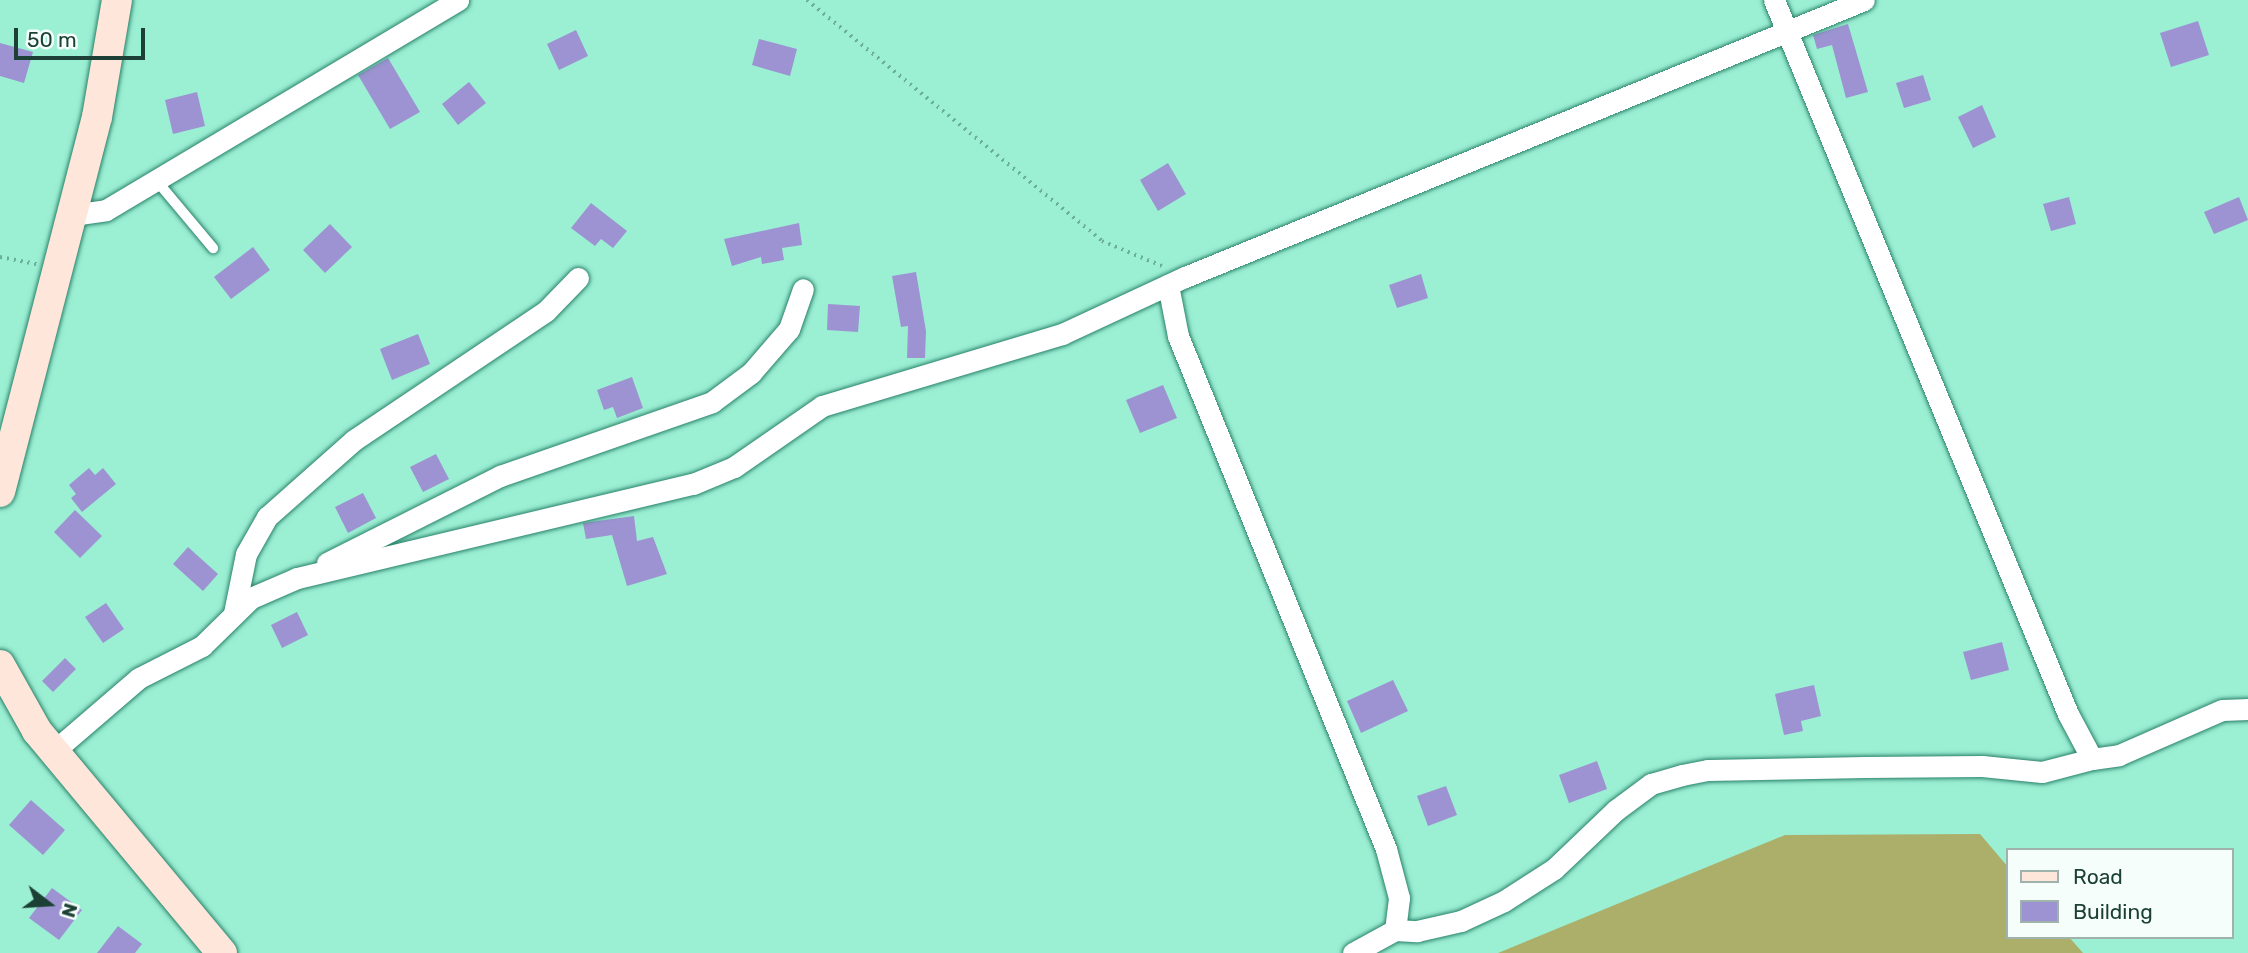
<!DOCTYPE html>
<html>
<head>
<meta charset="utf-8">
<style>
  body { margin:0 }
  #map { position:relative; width:2248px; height:953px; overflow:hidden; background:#9befd3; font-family:Rubik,sans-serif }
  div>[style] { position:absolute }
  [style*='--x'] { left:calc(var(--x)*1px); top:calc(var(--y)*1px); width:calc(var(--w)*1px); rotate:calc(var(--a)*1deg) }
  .forest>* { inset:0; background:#acaf6a }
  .building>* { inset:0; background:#9d93d2 }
  .path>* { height:3.5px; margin-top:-1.75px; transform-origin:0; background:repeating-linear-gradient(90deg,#6caf99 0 2px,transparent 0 7px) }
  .roads { filter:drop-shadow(0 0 2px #2a826a) drop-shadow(0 0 2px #2a826a) }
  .service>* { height:10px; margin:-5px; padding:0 5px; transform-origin:5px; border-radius:5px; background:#fff }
  .minor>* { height:21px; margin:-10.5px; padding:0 10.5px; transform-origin:10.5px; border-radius:10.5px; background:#fff }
  .secondary>* { height:30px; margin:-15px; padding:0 15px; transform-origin:15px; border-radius:15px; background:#fee7da }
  span { translate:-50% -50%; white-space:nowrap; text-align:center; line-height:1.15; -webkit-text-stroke:5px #f6fefb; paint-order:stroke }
  .legend { position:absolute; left:2006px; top:848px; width:228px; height:91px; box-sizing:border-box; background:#f6fefb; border:2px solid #9fb2ac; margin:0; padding:9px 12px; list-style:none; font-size:21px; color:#1c4035 }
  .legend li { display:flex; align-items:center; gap:14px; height:35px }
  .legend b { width:35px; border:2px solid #9fb2ac }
  .north { position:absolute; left:14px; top:869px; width:70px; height:70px; -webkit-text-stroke:5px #f6fefb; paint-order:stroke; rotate:107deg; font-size:19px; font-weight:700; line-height:28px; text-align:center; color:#1c4035 }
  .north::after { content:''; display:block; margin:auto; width:24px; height:32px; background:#1c4035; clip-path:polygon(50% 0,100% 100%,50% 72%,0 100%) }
  .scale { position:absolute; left:14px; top:28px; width:131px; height:32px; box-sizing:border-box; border:4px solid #1c4035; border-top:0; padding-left:9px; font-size:21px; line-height:24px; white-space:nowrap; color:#1c4035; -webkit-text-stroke:5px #f6fefb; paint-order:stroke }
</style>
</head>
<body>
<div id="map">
  <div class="forest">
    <i style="clip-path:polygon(1980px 834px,2008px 867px,2008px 937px,2069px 937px,2083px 953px,1498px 953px,1785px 835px)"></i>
  </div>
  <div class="building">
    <i style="clip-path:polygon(2198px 21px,2209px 55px,2171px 67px,2160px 33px)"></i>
    <i style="clip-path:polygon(1848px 24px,1868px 92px,1846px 98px,1832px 45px,1817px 49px,1813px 35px)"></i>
    <i style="clip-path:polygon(576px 30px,588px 56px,559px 70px,547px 44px)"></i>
    <i style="clip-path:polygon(759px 39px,797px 49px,790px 76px,752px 65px)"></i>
    <i style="clip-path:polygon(0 43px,33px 52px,24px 83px,0 76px)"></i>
    <i style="clip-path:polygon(388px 58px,420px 112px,390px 129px,358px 75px)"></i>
    <i style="clip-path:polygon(1923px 75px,1931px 100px,1904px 108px,1896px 83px)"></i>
    <i style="clip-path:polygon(469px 82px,486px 103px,458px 125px,442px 104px)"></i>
    <i style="clip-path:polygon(197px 92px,205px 126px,173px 134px,165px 100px)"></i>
    <i style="clip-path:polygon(1982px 105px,1996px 137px,1973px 148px,1958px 117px)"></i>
    <i style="clip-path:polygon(1168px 163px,1186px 194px,1158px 211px,1140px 180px)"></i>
    <i style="clip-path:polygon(2069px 197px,2076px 224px,2051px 231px,2043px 204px)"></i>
    <i style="clip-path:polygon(2239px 197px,2248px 220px,2214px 234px,2204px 212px)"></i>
    <i style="clip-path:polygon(591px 203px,627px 231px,613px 248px,601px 239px,595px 246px,571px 228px)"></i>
    <i style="clip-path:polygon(799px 223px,802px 245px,782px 248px,784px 260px,762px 264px,761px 257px,732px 266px,724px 239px)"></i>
    <i style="clip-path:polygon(330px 224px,352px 247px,325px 273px,303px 250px)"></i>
    <i style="clip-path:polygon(253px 247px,270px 270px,231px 299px,214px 277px)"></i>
    <i style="clip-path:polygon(916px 272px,926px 331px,925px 358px,907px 358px,908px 326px,901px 327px,892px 276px)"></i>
    <i style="clip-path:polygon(1421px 274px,1428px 298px,1397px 308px,1389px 285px)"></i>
    <i style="clip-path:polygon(828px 304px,860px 306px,858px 332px,827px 330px)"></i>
    <i style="clip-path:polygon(418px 334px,430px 364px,392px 380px,380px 349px)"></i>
    <i style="clip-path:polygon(632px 377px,643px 408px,617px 418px,613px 407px,604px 410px,597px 390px)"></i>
    <i style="clip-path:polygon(1163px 385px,1177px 418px,1140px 433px,1126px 400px)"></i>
    <i style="clip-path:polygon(436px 454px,449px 479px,423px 492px,410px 467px)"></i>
    <i style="clip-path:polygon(89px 468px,95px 475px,103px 468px,116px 484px,82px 512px,71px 498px,76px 494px,69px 485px)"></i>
    <i style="clip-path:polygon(363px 493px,376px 518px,348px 533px,335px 507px)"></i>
    <i style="clip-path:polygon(75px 510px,102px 536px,80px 558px,54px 532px)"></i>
    <i style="clip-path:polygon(634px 516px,637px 541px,653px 537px,667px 574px,627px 586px,612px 535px,586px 539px,583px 523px)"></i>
    <i style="clip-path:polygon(188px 547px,218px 574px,203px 591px,173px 564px)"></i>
    <i style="clip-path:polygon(106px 603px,124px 629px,103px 643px,85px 617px)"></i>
    <i style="clip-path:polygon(297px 612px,308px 635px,282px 648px,271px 625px)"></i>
    <i style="clip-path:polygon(2002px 642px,2009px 670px,1971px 680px,1963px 652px)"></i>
    <i style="clip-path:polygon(65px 658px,76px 669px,53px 692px,42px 681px)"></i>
    <i style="clip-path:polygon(1393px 680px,1408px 711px,1361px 733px,1347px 701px)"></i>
    <i style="clip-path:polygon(1814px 685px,1821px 716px,1801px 721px,1803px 731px,1784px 735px,1775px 694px)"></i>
    <i style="clip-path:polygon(1597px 761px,1607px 789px,1569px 803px,1559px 775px)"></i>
    <i style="clip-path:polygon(1446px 786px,1457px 815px,1428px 826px,1417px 796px)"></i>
    <i style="clip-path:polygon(31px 800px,65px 830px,43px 855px,9px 825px)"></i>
    <i style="clip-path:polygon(52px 888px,82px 910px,59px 940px,29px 918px)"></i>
    <i style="clip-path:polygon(118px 926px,142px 944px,135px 953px,97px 953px)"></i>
  </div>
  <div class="path">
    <i style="--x:807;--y:0;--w:381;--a:39.2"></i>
    <i style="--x:1102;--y:241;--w:65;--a:22.6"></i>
    <i style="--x:0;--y:257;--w:38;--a:11"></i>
  </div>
  <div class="roads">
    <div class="service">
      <i style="--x:156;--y:180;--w:89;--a:50"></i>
    </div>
    <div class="minor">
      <i style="--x:1774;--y:0;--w:772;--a:67.62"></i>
      <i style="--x:2068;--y:714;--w:51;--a:61.9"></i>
      <i style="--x:2092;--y:759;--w:27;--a:-8"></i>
      <i style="--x:2119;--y:755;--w:112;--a:-23.6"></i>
      <i style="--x:2222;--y:710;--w:26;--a:-2"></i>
      <i style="--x:72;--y:215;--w:34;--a:-8"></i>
      <i style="--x:106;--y:210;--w:410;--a:-30.8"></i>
      <i style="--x:1168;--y:285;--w:52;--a:78.9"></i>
      <i style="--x:1178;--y:336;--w:554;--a:67.93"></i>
      <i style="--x:1386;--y:849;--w:51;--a:75.1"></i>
      <i style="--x:1399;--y:898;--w:32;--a:97"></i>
      <i style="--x:327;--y:563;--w:194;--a:-26.7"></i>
      <i style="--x:500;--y:476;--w:225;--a:-19.2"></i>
      <i style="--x:712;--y:402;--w:49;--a:-36.6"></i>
      <i style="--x:751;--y:373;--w:58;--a:-49.2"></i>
      <i style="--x:789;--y:329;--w:42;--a:-70.7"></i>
      <i style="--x:234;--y:613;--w:60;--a:-78.5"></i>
      <i style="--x:246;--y:554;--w:43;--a:-60.4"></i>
      <i style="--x:267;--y:517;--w:116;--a:-41.5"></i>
      <i style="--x:354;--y:440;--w:231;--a:-33.9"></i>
      <i style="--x:546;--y:311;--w:46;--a:-45.9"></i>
      <i style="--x:54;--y:751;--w:112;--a:-40.7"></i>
      <i style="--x:139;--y:678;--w:71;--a:-26.9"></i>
      <i style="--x:202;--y:646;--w:69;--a:-44.4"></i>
      <i style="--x:251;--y:598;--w:50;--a:-23.5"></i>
      <i style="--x:297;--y:578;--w:407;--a:-13.4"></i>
      <i style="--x:693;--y:484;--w:44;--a:-22.5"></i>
      <i style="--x:734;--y:467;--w:107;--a:-34.7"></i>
      <i style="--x:822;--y:406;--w:251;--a:-16.7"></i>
      <i style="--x:1062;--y:334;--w:136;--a:-24.9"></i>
      <i style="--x:1185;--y:277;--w:733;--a:-22.19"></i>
      <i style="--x:1353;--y:953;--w:48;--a:-28.7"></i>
      <i style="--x:1395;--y:930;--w:22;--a:3"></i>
      <i style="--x:1417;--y:931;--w:45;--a:-12.8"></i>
      <i style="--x:1461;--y:921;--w:47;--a:-24.9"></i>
      <i style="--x:1504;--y:901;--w:59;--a:-32.6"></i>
      <i style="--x:1554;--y:869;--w:86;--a:-43.6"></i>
      <i style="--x:1616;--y:810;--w:44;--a:-36.6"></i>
      <i style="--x:1651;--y:784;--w:32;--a:-16"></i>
      <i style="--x:1682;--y:775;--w:26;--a:-11"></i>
      <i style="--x:1708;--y:770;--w:157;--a:-1.1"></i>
      <i style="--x:1865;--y:767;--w:117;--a:-0.5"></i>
      <i style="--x:1982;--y:766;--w:60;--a:5.7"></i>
      <i style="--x:2042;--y:772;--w:52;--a:-14.6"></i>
    </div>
    <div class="secondary">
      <i style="--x:0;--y:492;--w:387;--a:-75.5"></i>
      <i style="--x:97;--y:117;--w:119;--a:-80.3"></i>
      <i style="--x:0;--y:665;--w:76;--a:60.7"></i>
      <i style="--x:37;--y:731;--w:289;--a:50.2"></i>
    </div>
  </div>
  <ul class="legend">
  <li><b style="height:9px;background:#fee7da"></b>Road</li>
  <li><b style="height:19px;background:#9d93d2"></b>Building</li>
  </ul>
  <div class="north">N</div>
  <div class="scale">50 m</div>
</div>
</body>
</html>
